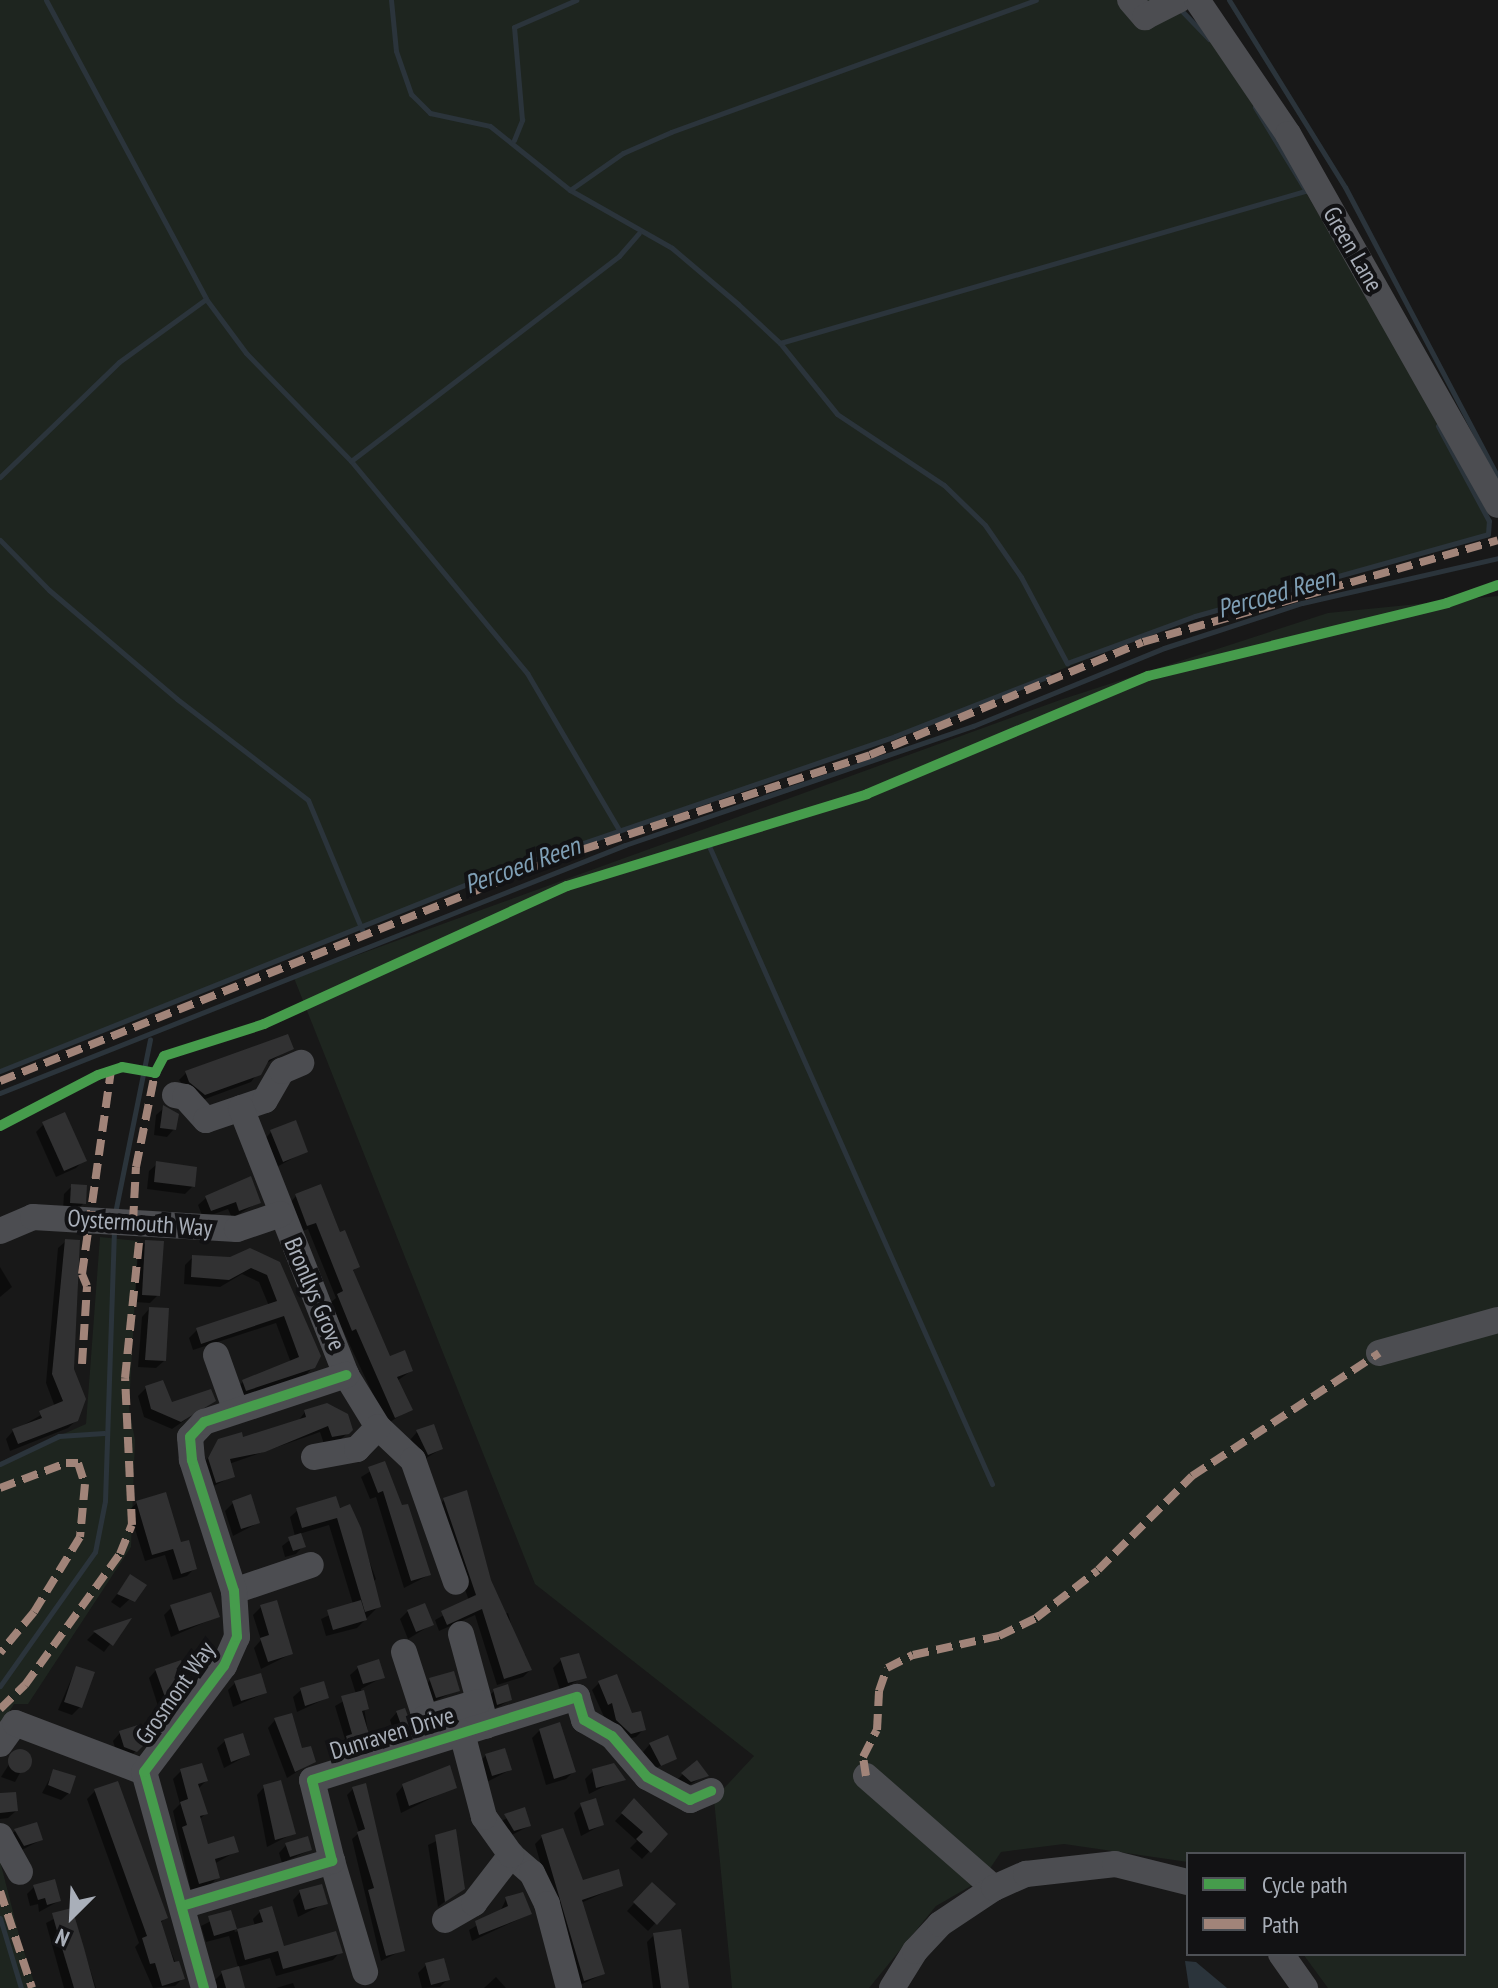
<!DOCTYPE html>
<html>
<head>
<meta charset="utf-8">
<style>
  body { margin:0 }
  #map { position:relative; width:1498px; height:1988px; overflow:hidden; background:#181818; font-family:"PT Sans Narrow",sans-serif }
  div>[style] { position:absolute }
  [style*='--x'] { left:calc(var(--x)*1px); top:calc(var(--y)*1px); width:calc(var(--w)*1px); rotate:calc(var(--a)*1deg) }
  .green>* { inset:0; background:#1e251f }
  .water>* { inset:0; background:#2b343b }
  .shadow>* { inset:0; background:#0007 }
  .stream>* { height:5px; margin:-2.5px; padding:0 2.5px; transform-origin:2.5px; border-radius:2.5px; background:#2b343b }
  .building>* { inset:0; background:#313132 }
  .round { border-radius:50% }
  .minor>* { height:26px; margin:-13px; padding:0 13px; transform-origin:13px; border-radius:13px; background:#4c4d51 }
  .quiet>* { height:8px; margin-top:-4px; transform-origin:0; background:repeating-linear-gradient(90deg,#a18479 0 16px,transparent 0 24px) }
  .cycleway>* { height:10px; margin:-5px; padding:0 5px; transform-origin:5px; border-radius:5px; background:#469c4c }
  span { translate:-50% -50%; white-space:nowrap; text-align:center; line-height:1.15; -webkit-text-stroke:8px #121214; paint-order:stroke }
  .street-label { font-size:24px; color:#a9afb9 }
  .water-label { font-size:26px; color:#7f9fb5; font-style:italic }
  .legend { position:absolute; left:1186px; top:1852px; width:280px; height:104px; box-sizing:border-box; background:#121214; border:2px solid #4e5156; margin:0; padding:10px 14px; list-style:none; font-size:24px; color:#a9afb9 }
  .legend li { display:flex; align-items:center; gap:16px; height:40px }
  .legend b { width:40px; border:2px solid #4e5156 }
  .north { position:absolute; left:32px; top:1876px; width:80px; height:80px; -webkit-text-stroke:6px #121214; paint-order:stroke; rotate:204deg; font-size:22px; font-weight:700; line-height:32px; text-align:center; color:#a9afb9 }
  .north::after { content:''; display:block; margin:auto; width:28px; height:36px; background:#a9afb9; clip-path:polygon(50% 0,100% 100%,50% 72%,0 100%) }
</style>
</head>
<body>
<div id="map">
  <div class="green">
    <i style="clip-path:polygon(0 0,1171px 0,1220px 51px,1305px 191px,1404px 361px,1489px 521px,1488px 534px,1195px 616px,895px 736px,487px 876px,0 1071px)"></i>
    <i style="clip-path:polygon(1498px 596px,1498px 1988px,1328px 1988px,1303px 1954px,1464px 1954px,1464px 1854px,1188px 1854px,1188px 1862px,1064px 1844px,1001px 1852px,983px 1879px,936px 1906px,869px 1988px,732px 1988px,714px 1799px,754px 1756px,535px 1584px,294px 978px,1060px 700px,1328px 613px)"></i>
    <i style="clip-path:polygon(100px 1237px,138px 1241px,129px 1408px,135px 1440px,131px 1547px,28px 1704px,14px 1704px,0 1727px,0 1462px,86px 1424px)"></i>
    <i style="clip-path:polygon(0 1861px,20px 1939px,36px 1988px,0 1988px)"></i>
  </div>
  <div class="water">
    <i style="clip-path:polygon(1185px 1961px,1196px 1962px,1227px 1988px,1189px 1988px)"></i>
  </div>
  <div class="shadow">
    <i style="clip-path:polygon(291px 1048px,264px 1065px,251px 1082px,197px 1102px,179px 1080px,186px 1073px)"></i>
    <i style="clip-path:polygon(164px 1108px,174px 1129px,167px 1137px,154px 1135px,156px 1115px)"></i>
    <i style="clip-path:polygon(44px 1124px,84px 1160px,76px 1168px,56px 1177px,36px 1132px)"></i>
    <i style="clip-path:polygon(271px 1132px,306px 1151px,275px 1168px,264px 1140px)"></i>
    <i style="clip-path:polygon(157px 1164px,193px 1186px,185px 1194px,147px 1189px,149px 1171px)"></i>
    <i style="clip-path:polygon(72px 1186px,84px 1203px,76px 1211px,63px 1210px,64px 1194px)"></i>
    <i style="clip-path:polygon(296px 1196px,339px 1234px,357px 1267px,352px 1272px,389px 1358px,411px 1371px,397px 1381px,410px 1409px,387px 1424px,330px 1303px,336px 1298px,308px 1229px,300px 1232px,289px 1204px)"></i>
    <i style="clip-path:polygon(206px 1198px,259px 1202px,232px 1218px,228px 1209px,203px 1218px,198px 1205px)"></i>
    <i style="clip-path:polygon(66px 1241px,77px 1420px,68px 1428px,10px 1451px,6px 1439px,13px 1431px,55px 1407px,46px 1383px,58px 1248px)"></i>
    <i style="clip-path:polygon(146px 1242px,158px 1295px,150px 1303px,135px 1302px,138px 1250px)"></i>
    <i style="clip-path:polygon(193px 1257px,279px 1263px,313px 1367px,305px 1376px,238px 1398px,235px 1390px,243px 1382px,291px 1363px,276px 1323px,193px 1350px,189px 1338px,197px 1330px,269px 1306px,259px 1282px,242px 1274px,220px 1287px,184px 1284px,185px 1265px)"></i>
    <i style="clip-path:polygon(0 1267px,12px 1287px,0 1297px)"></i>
    <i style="clip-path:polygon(149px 1309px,164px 1361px,156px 1368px,138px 1367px,142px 1317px)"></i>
    <i style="clip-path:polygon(146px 1388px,171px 1404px,213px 1401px,172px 1429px,144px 1417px,138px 1396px)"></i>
    <i style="clip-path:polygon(305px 1412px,351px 1430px,339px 1441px,324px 1444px,320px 1432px,229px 1464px,233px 1476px,208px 1489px,201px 1467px,220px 1441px,242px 1440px,298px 1421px)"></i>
    <i style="clip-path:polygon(417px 1432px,441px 1449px,420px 1462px,410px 1440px)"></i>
    <i style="clip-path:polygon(384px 1463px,429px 1575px,404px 1588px,376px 1497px,370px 1499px,361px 1477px)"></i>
    <i style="clip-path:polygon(444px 1500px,480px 1554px,502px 1615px,508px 1613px,520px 1655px,525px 1654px,530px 1670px,523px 1677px,497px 1685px,475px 1615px,439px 1631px,435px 1620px,469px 1601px,437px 1507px)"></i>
    <i style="clip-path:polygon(137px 1503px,180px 1545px,195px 1568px,187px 1576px,173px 1580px,165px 1555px,145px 1561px,129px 1510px)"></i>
    <i style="clip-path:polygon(233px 1503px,258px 1523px,233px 1536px,225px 1511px)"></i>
    <i style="clip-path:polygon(349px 1507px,376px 1579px,372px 1583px,378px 1607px,357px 1628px,326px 1636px,321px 1619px,353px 1604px,329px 1525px,299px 1534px,303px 1546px,296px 1554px,285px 1557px,282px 1546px,295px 1536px,290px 1517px,298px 1510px)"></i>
    <i style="clip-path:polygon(131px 1576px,144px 1586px,120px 1608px,111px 1602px)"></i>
    <i style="clip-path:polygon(172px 1607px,217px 1617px,171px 1637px,164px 1615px)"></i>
    <i style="clip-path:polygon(261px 1607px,291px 1654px,261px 1669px,254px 1648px,261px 1640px,253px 1615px)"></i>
    <i style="clip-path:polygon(408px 1611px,431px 1625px,408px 1639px,400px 1619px)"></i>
    <i style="clip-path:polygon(127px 1622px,104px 1652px,87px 1640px,94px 1633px)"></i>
    <i style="clip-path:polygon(561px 1660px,584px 1677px,560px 1690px,553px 1668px)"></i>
    <i style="clip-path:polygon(76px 1668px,80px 1707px,72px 1715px,58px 1710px)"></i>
    <i style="clip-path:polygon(358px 1668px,383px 1677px,361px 1689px,370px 1744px,343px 1758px,339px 1745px,345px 1739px,335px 1706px,356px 1694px,350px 1675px)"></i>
    <i style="clip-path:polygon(156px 1670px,181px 1693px,158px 1706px,149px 1678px)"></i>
    <i style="clip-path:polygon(430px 1680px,458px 1690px,428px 1704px,423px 1688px)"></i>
    <i style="clip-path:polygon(236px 1682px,265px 1693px,233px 1707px,228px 1690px)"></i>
    <i style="clip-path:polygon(600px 1682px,644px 1729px,636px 1737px,623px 1740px,609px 1728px,592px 1690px)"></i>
    <i style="clip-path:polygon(301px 1690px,327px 1698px,297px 1712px,293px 1697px)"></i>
    <i style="clip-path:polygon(494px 1691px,510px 1700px,489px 1712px,486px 1699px)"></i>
    <i style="clip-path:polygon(397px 1712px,410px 1729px,396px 1739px,390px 1720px)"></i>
    <i style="clip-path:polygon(275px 1720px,314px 1761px,287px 1778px,268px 1728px)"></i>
    <i style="clip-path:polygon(540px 1730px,573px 1772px,566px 1779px,546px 1785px,532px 1738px)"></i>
    <i style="clip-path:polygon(120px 1733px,145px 1741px,128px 1759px,117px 1755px,113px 1741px)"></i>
    <i style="clip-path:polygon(225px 1741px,248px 1755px,224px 1768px,217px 1748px)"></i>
    <i style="clip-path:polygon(650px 1744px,675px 1759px,650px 1771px,643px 1752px)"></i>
    <i style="clip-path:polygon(18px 1750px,30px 1755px,15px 1782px,1px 1777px)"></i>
    <i style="clip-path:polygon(486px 1755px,510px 1770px,485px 1783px,479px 1763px)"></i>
    <i style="clip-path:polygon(54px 1771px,69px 1793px,61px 1800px,42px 1793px)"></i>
    <i style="clip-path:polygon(181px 1771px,206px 1781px,198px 1789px,206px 1813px,199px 1820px,207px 1847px,237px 1851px,214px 1864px,218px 1877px,210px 1885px,191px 1891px,173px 1811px,180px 1804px,173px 1779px)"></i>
    <i style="clip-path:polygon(593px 1771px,623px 1777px,589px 1794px,585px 1779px)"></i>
    <i style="clip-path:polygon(683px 1774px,706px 1775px,682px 1789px,675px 1782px)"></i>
    <i style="clip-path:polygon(403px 1786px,454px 1787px,401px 1813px,396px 1794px)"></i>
    <i style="clip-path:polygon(264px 1787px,294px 1833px,267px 1847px,257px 1795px)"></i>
    <i style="clip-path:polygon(353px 1789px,403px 1950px,381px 1961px,352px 1839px,359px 1833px,347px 1795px)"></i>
    <i style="clip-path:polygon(95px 1791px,165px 1918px,160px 1924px,182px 1979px,175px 1986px,153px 1988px,135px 1947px,139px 1943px,87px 1799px)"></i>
    <i style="clip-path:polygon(0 1795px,16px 1811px,8px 1818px,0 1819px)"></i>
    <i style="clip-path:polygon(634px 1801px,666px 1834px,642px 1859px,630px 1848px,637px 1841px,615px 1821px)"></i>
    <i style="clip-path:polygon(582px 1805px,602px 1825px,581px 1836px,574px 1813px)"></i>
    <i style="clip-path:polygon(524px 1810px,529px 1826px,506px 1838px,497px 1823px)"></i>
    <i style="clip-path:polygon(15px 1831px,41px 1840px,16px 1853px,8px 1838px)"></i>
    <i style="clip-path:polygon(455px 1832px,462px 1888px,438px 1907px,428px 1845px)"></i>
    <i style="clip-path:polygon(542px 1837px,582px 1882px,621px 1885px,581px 1903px,603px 1974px,576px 1987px,535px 1844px)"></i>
    <i style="clip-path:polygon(286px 1845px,310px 1850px,282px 1863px,279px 1853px)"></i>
    <i style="clip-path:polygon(652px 1884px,673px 1904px,648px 1931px,627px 1911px)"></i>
    <i style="clip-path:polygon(34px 1887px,59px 1901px,39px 1912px,38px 1904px,30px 1906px,27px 1894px)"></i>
    <i style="clip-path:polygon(300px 1892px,326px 1903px,298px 1917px,293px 1900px)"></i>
    <i style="clip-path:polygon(506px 1899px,530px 1914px,472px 1941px,469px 1930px,500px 1912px)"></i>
    <i style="clip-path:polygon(71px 1910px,96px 1988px,64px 1988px,46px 1923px)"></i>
    <i style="clip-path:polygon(229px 1912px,235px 1932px,255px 1926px,253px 1919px,260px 1912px,283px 1948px,340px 1952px,333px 1960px,276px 1976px,270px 1958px,238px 1967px,229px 1936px,206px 1942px,201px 1926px)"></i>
    <i style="clip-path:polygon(654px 1935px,687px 1988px,653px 1988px,647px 1942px)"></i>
    <i style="clip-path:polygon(426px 1965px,448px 1979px,440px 1987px,422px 1988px,418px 1973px)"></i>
    <i style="clip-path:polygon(222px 1973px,243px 1988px,217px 1988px,215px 1980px)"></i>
    <i style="clip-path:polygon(496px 1977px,506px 1988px,484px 1988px)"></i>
    <i style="clip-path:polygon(293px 1983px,295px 1988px,276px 1988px)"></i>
  </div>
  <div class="stream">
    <i style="--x:46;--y:0;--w:339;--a:61.8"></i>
    <i style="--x:206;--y:299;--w:67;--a:53.5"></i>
    <i style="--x:246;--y:353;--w:151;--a:45.8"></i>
    <i style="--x:351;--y:461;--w:276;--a:50.3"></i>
    <i style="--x:527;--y:673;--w:180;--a:59.6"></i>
    <i style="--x:391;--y:0;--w:51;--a:84.4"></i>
    <i style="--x:396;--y:51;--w:46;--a:70.8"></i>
    <i style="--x:411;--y:94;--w:27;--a:45"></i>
    <i style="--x:430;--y:113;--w:61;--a:12.2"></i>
    <i style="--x:490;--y:126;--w:102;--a:38.7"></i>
    <i style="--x:570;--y:190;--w:117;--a:29.6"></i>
    <i style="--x:672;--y:248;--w:87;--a:40.3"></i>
    <i style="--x:738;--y:304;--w:57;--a:42.9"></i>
    <i style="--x:780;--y:343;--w:91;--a:51.2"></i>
    <i style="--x:837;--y:414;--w:128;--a:33.6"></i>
    <i style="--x:944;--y:485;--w:57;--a:44.3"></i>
    <i style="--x:985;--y:525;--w:63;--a:55.3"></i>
    <i style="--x:1021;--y:577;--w:98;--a:61.9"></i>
    <i style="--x:1067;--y:663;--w:136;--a:-20.2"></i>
    <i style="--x:1195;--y:616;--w:304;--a:-15.6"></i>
    <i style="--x:1488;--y:534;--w:13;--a:-86"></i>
    <i style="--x:1489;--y:521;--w:108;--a:-118.2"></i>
    <i style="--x:1229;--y:0;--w:220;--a:58.2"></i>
    <i style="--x:1345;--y:187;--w:328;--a:62.2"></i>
    <i style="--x:1180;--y:9;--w:42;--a:46"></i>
    <i style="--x:1255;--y:107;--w:98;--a:58.7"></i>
    <i style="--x:514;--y:140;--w:22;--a:-68"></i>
    <i style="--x:522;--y:120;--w:93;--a:-94.9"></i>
    <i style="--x:514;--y:27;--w:68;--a:-23.5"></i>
    <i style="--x:570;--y:190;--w:65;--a:-34.9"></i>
    <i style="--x:623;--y:153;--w:52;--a:-23.6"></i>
    <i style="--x:671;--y:132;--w:388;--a:-19.9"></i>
    <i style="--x:780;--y:343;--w:547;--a:-16.15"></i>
    <i style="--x:351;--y:461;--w:337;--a:-37.4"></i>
    <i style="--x:619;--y:256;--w:30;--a:-49"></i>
    <i style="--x:0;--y:477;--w:165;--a:-44"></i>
    <i style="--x:119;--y:362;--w:107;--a:-35.9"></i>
    <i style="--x:0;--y:540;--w:70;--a:45.6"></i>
    <i style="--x:49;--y:590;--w:168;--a:40.4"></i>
    <i style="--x:177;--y:699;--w:165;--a:37.6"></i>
    <i style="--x:308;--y:800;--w:141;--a:67.4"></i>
    <i style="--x:709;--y:846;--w:698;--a:66.08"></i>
    <i style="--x:0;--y:1071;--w:525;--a:-21.82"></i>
    <i style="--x:487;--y:876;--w:431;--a:-18.9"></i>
    <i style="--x:895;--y:736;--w:165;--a:-21.3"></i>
    <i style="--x:0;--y:1093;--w:672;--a:-21.64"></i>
    <i style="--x:625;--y:845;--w:368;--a:-18.9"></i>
    <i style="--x:973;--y:726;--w:206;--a:-22.2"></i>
    <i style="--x:1164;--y:648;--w:145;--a:-18.1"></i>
    <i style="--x:1302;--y:603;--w:201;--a:-12.9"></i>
    <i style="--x:115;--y:1213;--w:177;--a:-78.6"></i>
    <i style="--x:0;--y:1464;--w:65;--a:-25.4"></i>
    <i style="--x:59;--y:1436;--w:45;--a:-3.8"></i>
    <i style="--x:0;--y:1686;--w:164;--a:-54.7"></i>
    <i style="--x:95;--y:1552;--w:52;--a:-78.9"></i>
    <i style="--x:105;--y:1501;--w:270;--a:-88.1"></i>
    <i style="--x:0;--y:1918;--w:73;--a:73.3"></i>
  </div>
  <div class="building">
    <i style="clip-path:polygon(288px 1034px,294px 1049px,269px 1060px,261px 1075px,205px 1095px,189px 1082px,185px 1071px)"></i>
    <i style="clip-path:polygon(163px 1105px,179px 1114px,176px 1130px,160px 1128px)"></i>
    <i style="clip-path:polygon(65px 1112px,87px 1161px,64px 1171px,42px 1122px)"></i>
    <i style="clip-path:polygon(296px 1120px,308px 1152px,283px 1162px,270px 1130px)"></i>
    <i style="clip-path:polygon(156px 1161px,197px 1167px,195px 1187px,154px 1182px)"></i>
    <i style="clip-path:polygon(251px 1176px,261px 1203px,239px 1211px,236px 1202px,211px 1211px,205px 1196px)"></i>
    <i style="clip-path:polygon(71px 1184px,87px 1185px,86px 1204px,70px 1203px)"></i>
    <i style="clip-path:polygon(321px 1184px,340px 1232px,345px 1230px,360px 1267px,353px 1270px,390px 1356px,405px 1350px,413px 1371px,397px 1377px,413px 1410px,395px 1418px,356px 1329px,352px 1331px,337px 1294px,343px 1291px,316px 1223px,307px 1226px,295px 1194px)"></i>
    <i style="clip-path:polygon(65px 1239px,80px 1240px,74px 1369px,86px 1399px,78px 1421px,18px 1444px,12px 1429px,42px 1418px,39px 1411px,63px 1401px,52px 1374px)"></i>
    <i style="clip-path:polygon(145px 1240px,164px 1241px,160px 1296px,142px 1295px)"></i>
    <i style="clip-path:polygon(250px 1248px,280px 1262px,321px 1356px,315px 1368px,246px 1391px,242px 1380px,299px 1357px,284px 1316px,201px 1344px,196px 1328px,277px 1301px,267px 1275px,251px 1268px,229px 1280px,191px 1277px,192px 1255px,230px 1257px)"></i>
    <i style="clip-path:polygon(149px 1307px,169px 1308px,166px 1361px,145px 1360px)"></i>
    <i style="clip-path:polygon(163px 1380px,172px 1402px,211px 1389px,216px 1401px,181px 1422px,151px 1409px,145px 1386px)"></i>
    <i style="clip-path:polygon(327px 1403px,348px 1414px,353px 1430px,349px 1434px,332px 1437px,328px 1426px,265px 1452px,230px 1459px,235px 1477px,216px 1483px,208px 1458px,218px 1439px,242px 1432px,243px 1437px,306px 1417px,304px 1410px)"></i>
    <i style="clip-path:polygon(434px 1424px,443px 1449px,428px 1455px,416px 1430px)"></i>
    <i style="clip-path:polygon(385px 1461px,402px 1505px,408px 1504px,431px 1575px,411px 1581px,383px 1491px,378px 1493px,368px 1467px)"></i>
    <i style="clip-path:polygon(467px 1490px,491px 1580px,532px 1670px,504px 1679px,482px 1609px,447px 1625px,441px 1611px,476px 1595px,443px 1498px)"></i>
    <i style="clip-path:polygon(166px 1492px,181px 1542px,189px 1540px,197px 1569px,181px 1574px,173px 1549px,152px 1555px,136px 1501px)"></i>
    <i style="clip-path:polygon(251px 1494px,260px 1523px,241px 1529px,232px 1501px)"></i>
    <i style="clip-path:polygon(336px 1496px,340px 1508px,350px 1504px,361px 1528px,381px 1607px,365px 1612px,337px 1518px,302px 1528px,296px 1508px)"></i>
    <i style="clip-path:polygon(301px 1533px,306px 1547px,293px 1551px,288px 1537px)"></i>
    <i style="clip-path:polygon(130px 1574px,147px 1585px,135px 1602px,117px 1594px)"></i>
    <i style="clip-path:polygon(211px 1592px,220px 1617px,179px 1631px,170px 1605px)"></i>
    <i style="clip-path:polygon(277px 1600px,293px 1654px,268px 1662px,260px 1638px,269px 1635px,260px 1605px)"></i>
    <i style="clip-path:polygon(361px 1600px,367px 1620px,333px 1630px,327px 1610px)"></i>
    <i style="clip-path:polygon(425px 1603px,434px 1625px,416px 1632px,407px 1610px)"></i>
    <i style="clip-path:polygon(132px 1618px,113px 1646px,93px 1631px)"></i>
    <i style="clip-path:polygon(579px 1653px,587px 1678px,568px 1683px,560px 1658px)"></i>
    <i style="clip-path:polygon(379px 1659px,385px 1678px,363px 1684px,357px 1666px)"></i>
    <i style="clip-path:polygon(181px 1660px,189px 1685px,183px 1694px,166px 1700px,155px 1669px)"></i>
    <i style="clip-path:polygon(76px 1666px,95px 1672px,82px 1708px,64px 1702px)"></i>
    <i style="clip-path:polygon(454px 1671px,460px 1691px,436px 1698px,429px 1678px)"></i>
    <i style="clip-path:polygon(261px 1673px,267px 1693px,241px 1701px,234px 1681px)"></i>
    <i style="clip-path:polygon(617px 1674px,632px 1713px,641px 1711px,646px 1730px,631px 1734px,616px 1720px,612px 1703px,608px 1705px,598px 1681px)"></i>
    <i style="clip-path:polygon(324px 1681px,329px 1698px,305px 1706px,300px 1688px)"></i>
    <i style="clip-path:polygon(508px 1684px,512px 1700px,497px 1705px,493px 1689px)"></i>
    <i style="clip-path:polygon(364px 1690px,369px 1709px,362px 1711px,372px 1744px,350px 1751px,346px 1736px,352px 1734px,341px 1696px)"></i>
    <i style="clip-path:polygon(405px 1708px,413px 1730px,404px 1733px,396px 1711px)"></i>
    <i style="clip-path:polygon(292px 1713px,302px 1748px,311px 1746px,316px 1762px,295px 1772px,274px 1718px)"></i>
    <i style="clip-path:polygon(560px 1722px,576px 1772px,554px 1779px,539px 1729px)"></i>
    <i style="clip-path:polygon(141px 1724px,147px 1742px,137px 1752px,124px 1747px,119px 1731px)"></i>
    <i style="clip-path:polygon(243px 1733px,250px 1755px,231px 1762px,224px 1739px)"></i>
    <i style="clip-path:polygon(668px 1735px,677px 1759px,661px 1766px,649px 1743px)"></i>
    <i style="clip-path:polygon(505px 1748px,512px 1770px,492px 1776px,485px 1754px)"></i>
    <i class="round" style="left:8px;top:1749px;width:24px;height:24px"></i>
    <i style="clip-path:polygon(697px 1760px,709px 1776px,691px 1782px,681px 1773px)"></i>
    <i style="clip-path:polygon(202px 1763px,208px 1781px,198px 1784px,208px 1814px,200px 1816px,208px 1844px,234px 1836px,239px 1852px,215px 1859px,220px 1878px,199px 1884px,182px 1827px,187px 1825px,180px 1802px,188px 1799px,180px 1769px)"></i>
    <i style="clip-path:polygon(614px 1763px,626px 1780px,596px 1788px,592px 1769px)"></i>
    <i style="clip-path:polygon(450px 1765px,457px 1788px,409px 1806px,402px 1784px)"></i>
    <i style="clip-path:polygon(53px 1769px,76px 1776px,70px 1794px,48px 1785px)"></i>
    <i style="clip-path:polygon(281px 1780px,296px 1834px,275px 1840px,263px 1785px)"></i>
    <i style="clip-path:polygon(118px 1781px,168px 1918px,161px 1921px,174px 1962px,179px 1961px,185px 1979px,162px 1986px,155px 1963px,150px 1964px,142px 1938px,147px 1936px,94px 1789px)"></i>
    <i style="clip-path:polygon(366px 1783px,405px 1951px,386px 1956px,368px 1890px,374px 1888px,357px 1832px,365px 1829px,352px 1787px)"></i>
    <i style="clip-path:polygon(16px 1792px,18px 1811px,0 1813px,0 1793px)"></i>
    <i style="clip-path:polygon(596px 1798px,604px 1825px,589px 1830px,580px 1803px)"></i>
    <i style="clip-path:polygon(634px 1798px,668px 1834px,651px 1853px,636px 1839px,643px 1832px,621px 1813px)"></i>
    <i style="clip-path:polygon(525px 1807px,531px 1826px,514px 1831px,504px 1814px)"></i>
    <i style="clip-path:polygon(37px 1822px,43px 1840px,24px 1846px,14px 1829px)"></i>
    <i style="clip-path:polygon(563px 1828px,583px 1880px,619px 1869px,623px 1886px,582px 1900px,605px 1974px,584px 1981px,541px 1835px)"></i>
    <i style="clip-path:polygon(456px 1829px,465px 1889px,445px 1902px,435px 1835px)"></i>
    <i style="clip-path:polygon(308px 1836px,312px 1850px,290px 1857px,285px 1843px)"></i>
    <i style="clip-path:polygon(55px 1879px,61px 1901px,47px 1905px,45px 1898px,38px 1900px,33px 1885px)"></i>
    <i style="clip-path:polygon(652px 1882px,676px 1904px,657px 1925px,633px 1902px)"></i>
    <i style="clip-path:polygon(322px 1884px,328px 1904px,305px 1910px,299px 1890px)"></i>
    <i style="clip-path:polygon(523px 1892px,532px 1914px,479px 1935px,475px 1921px,508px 1906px,505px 1897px)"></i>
    <i style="clip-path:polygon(272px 1906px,284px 1946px,336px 1931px,343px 1953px,283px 1969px,278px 1951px,245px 1960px,237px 1929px,263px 1922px,259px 1910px)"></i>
    <i style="clip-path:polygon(72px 1908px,84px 1948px,95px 1988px,74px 1988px,59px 1938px,52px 1913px)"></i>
    <i style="clip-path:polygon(231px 1910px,237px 1929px,214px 1936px,208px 1916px)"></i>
    <i style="clip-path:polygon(681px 1929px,689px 1988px,661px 1988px,653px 1933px)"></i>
    <i style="clip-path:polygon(444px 1958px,450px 1980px,431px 1985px,425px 1963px)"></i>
    <i style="clip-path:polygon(239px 1966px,245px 1988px,226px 1988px,221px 1971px)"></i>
  </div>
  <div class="minor">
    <i style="--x:1130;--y:0;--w:23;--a:49"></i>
    <i style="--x:1145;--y:17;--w:38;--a:-27"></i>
    <i style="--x:1197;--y:0;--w:162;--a:55.8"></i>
    <i style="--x:1288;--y:134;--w:426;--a:60.5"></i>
    <i style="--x:175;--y:1095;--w:10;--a:11"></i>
    <i style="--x:185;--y:1097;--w:31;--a:48"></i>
    <i style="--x:206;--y:1120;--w:62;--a:-18.7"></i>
    <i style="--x:265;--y:1100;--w:34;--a:-60"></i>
    <i style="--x:282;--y:1071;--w:21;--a:-23"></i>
    <i style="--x:241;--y:1108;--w:287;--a:68.5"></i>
    <i style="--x:346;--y:1375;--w:61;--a:58.4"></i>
    <i style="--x:378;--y:1427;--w:48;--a:43.3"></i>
    <i style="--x:413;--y:1460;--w:129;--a:70.6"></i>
    <i style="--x:0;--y:1231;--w:36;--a:-23"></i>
    <i style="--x:33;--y:1217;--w:204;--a:3.4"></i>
    <i style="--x:237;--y:1229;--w:46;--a:-18.8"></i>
    <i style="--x:1379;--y:1353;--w:123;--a:-15.5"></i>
    <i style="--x:216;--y:1355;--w:59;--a:70.3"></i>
    <i style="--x:314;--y:1457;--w:44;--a:-10.5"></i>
    <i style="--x:357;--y:1449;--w:30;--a:-46"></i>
    <i style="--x:234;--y:1591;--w:81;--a:-18.7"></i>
    <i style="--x:461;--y:1634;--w:95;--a:74.8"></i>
    <i style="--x:404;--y:1652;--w:94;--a:72"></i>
    <i style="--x:425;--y:1718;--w:55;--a:-16.8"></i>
    <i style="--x:0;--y:1744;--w:26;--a:-54"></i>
    <i style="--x:15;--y:1723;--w:138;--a:20.8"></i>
    <i style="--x:866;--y:1776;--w:170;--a:41.2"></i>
    <i style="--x:0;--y:1836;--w:41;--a:60.9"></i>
    <i style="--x:511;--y:1855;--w:28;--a:41"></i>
    <i style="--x:532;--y:1873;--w:34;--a:64"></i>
    <i style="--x:547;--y:1904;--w:87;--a:75.3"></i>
    <i style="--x:332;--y:1861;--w:116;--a:73.4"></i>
    <i style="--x:182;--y:1906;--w:157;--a:-16.7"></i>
    <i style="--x:332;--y:1861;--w:83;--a:-103.9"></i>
    <i style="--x:312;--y:1780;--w:278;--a:-17.4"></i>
    <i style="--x:577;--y:1697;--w:24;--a:73"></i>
    <i style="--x:584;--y:1720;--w:32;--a:30"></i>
    <i style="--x:612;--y:1736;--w:54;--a:49.5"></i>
    <i style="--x:647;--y:1777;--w:49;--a:28.1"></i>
    <i style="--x:690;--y:1800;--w:23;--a:-23"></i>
    <i style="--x:445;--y:1920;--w:34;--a:-30"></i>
    <i style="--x:474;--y:1903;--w:61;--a:-52.4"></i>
    <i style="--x:511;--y:1855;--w:47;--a:-125.4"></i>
    <i style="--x:484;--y:1817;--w:87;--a:-104.7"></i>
    <i style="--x:1281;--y:1954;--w:42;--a:54.8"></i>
    <i style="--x:204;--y:1988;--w:224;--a:-105.5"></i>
    <i style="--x:144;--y:1772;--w:133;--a:-53"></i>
    <i style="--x:224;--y:1666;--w:32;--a:-66"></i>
    <i style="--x:237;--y:1637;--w:46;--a:-93.7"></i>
    <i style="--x:234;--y:1591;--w:138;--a:-107.8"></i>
    <i style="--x:192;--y:1460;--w:23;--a:-95"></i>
    <i style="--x:190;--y:1437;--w:21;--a:-47"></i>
    <i style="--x:204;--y:1422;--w:150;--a:-18.3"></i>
    <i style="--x:892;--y:1988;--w:44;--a:-58.1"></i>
    <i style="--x:915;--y:1951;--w:37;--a:-47"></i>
    <i style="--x:940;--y:1924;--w:65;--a:-33.7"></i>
    <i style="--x:994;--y:1888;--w:35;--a:-24"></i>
    <i style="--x:1026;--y:1874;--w:90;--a:-6.4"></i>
    <i style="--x:1115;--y:1864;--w:75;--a:13.9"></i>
  </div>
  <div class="quiet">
    <i style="--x:0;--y:1081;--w:603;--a:-21.8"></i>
    <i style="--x:560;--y:857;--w:326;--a:-18.2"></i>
    <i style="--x:870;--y:755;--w:295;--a:-22.5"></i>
    <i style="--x:1143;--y:642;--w:369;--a:-16"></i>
    <i style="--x:133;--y:1222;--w:55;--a:-86.9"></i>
    <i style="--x:136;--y:1167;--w:96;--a:-78.6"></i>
    <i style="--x:82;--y:1364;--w:78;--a:-86.3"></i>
    <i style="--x:87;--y:1286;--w:13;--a:-113"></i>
    <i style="--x:82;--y:1274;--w:205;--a:-81.9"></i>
    <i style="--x:0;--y:1488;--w:71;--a:-20.7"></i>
    <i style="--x:66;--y:1463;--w:12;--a:0"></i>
    <i style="--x:78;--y:1463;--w:22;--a:72"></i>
    <i style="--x:85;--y:1484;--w:53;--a:95.4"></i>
    <i style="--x:80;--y:1537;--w:88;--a:121.5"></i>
    <i style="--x:34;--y:1612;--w:53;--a:129.7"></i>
    <i style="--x:0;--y:1709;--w:35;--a:-44"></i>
    <i style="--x:25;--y:1685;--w:162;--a:-54.1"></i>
    <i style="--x:120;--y:1554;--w:31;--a:-68"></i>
    <i style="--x:132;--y:1525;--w:147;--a:-92.7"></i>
    <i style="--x:125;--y:1378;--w:157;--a:-84.1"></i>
    <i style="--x:866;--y:1776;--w:19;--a:-99"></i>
    <i style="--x:863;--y:1757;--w:30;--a:-63"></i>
    <i style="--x:877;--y:1730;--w:39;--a:-87"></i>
    <i style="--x:879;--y:1691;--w:24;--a:-71"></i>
    <i style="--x:887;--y:1668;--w:29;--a:-27"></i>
    <i style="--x:913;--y:1655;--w:88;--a:-12.5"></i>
    <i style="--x:999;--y:1636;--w:41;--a:-25.9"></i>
    <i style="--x:1036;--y:1618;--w:78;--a:-37.7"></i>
    <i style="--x:1098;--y:1570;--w:133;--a:-45"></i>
    <i style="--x:1192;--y:1476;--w:224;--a:-33.3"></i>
    <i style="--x:0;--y:1891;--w:102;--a:71.7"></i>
  </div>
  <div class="cycleway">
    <i style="--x:0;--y:1126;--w:110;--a:-27.5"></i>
    <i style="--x:98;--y:1075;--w:25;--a:-18"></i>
    <i style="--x:122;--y:1067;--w:34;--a:10"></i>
    <i style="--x:155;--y:1073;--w:19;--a:-62"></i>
    <i style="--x:164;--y:1056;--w:105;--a:-17.7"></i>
    <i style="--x:264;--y:1024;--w:333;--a:-24.5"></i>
    <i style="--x:567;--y:886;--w:314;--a:-17"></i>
    <i style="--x:867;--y:794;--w:305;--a:-22.8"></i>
    <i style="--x:1148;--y:676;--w:308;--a:-13.7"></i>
    <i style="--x:1447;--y:603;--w:54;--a:-19.4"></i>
    <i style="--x:182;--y:1906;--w:157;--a:-16.7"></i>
    <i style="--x:332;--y:1861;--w:83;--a:-103.9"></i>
    <i style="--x:312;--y:1780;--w:278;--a:-17.4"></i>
    <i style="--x:577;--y:1697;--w:24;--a:73"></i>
    <i style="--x:584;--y:1720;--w:32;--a:30"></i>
    <i style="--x:612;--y:1736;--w:54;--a:49.5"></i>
    <i style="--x:647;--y:1777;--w:49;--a:28.1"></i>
    <i style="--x:690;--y:1800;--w:23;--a:-23"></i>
    <i style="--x:204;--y:1988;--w:224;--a:-105.5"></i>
    <i style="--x:144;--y:1772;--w:133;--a:-53"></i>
    <i style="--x:224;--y:1666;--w:32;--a:-66"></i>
    <i style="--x:237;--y:1637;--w:46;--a:-93.7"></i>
    <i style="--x:234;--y:1591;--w:138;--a:-107.8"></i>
    <i style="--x:192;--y:1460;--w:23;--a:-95"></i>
    <i style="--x:190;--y:1437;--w:21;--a:-47"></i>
    <i style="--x:204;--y:1422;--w:150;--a:-18.3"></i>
  </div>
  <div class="street-label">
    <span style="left:1353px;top:249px;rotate:60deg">Green Lane</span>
    <span style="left:140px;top:1223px;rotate:4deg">Oystermouth Way</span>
    <span style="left:315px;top:1294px;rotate:67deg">Bronllys Grove</span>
    <span style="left:175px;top:1693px;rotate:-55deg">Grosmont Way</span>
    <span style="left:392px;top:1733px;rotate:-17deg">Dunraven Drive</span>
  </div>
  <div class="water-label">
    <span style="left:1276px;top:593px;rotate:-16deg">Percoed Reen</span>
    <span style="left:522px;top:865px;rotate:-20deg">Percoed Reen</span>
  </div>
  <ul class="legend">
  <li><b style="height:10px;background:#469c4c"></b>Cycle path</li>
  <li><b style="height:10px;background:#a18479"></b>Path</li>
  </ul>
  <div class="north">N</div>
</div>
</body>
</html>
